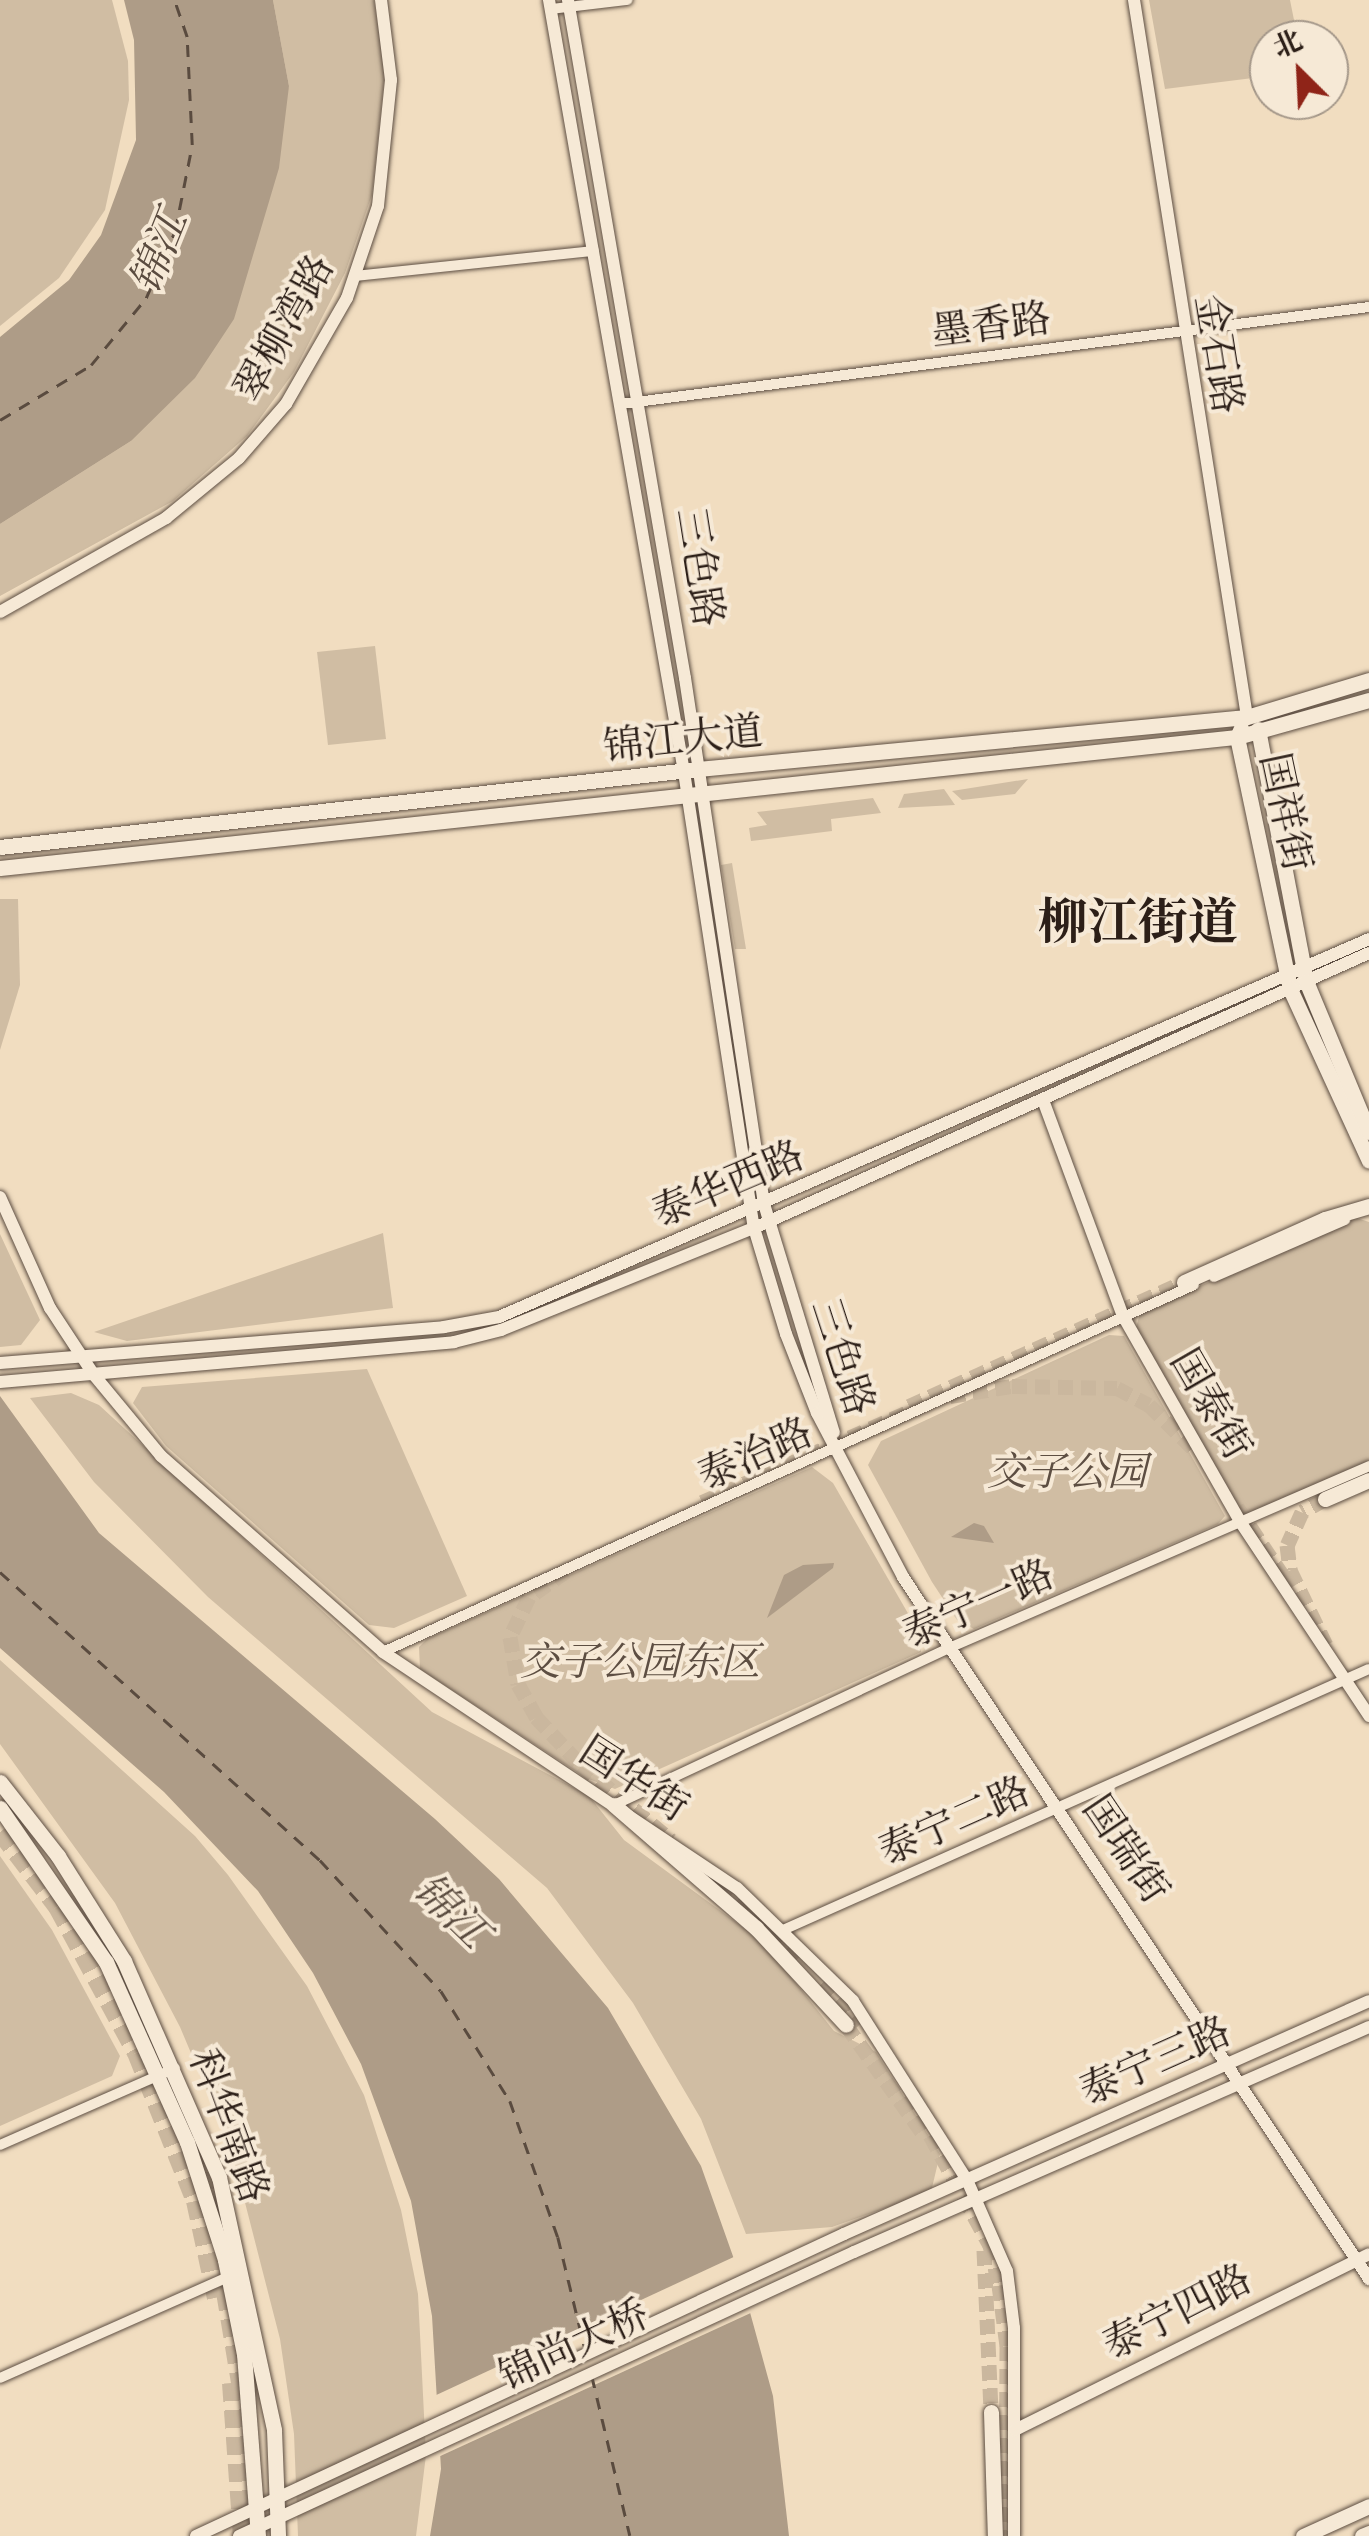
<!DOCTYPE html>
<html>
<head>
<meta charset="utf-8">
<style>
  body { margin:0 }
  #map { position:relative; width:1369px; height:2536px; overflow:hidden; background:#f1ddc0; font-family:"IM FELL Great Primer","Noto Serif SC",serif }
  div>[style] { position:absolute }
  [style*='--x'] { left:calc(var(--x)*1px); top:calc(var(--y)*1px); width:calc(var(--w)*1px); rotate:calc(var(--a)*1deg) }
  .green>* { inset:0; background:#d0bda3 }
  .water>* { inset:0; background:#ae9c87 }
  .pier>* { inset:0; background:#f1ddc0 }
  .ferry>* { height:2.5px; margin-top:-1.25px; transform-origin:0; background:repeating-linear-gradient(90deg,#5a4b3f 0 12px,transparent 0 22px) }
  .secondary-tunnel>* { height:15px; margin-top:-7.5px; transform-origin:0; background:repeating-linear-gradient(90deg,#cab79e 0 15px,transparent 0 23px) }
  .trunk-tunnel>* { height:18px; margin-top:-9px; transform-origin:0; background:repeating-linear-gradient(90deg,#cab79e 0 18px,transparent 0 27px) }
  .roads { filter:drop-shadow(0 0 2px #5d4e42) drop-shadow(0 0 2px #5d4e42) }
  .minor>* { height:10px; margin:-5px; padding:0 5px; transform-origin:5px; border-radius:5px; background:#f6e9d6 }
  .tertiary>* { height:12px; margin:-6px; padding:0 6px; transform-origin:6px; border-radius:6px; background:#f6e9d6 }
  .secondary>* { height:15px; margin:-7.5px; padding:0 7.5px; transform-origin:7.5px; border-radius:7.5px; background:#f6e9d6 }
  span { translate:-50% -50%; white-space:nowrap; text-align:center; line-height:1.15; -webkit-text-stroke:8px #f6e9d6; paint-order:stroke }
  .street-label { font-size:40px; color:#2c1f18 }
  .park-label { font-size:40px; color:#5d4e42; font-style:italic }
  .water-label { font-size:42px; color:#5a4b3f; font-style:italic }
  .district-label { font-size:50px; color:#2c1f18; font-weight:700 }
  .north { position:absolute; left:1249px; top:20px; width:100px; height:100px; box-sizing:border-box; background:#f6e9d6; border:2px solid #a5988a; border-radius:50%; rotate:336deg; font-size:28px; font-weight:700; line-height:40px; text-align:center; color:#2c1f18 }
  .north::after { content:''; display:block; margin:auto; width:35px; height:45px; background:#8f2418; clip-path:polygon(50% 0,100% 100%,50% 72%,0 100%) }
</style>
</head>
<body>
<div id="map">
  <div class="green">
    <i style="clip-path:polygon(0 0,112px 0,128px 61px,129px 100px,105px 210px,59px 278px,0 326px)"></i>
    <i style="clip-path:polygon(273px 0,374px 0,385px 72px,372px 195px,345px 273px,294px 372px,247px 436px,173px 501px,0 596px,0 524px,131px 441px,289px 86px)"></i>
    <i style="clip-path:polygon(1149px 0,1290px 0,1298px 40px,1269px 40px,1269px 76px,1165px 89px)"></i>
    <i style="clip-path:polygon(375px 646px,386px 739px,328px 745px,317px 652px)"></i>
    <i style="clip-path:polygon(1028px 779px,1015px 794px,962px 800px,952px 791px)"></i>
    <i style="clip-path:polygon(944px 789px,955px 805px,898px 808px,904px 794px)"></i>
    <i style="clip-path:polygon(873px 798px,881px 813px,831px 819px,832px 831px,751px 841px,749px 828px,767px 825px,757px 812px)"></i>
    <i style="clip-path:polygon(732px 863px,746px 949px,735px 949px,721px 865px)"></i>
    <i style="clip-path:polygon(0 899px,18px 899px,20px 985px,0 1050px)"></i>
    <i style="clip-path:polygon(1354px 1217px,1369px 1222px,1369px 1462px,1254px 1515px,1240px 1508px,1211px 1464px,1136px 1328px,1140px 1313px)"></i>
    <i style="clip-path:polygon(383px 1233px,393px 1308px,127px 1341px,94px 1332px)"></i>
    <i style="clip-path:polygon(0 1234px,40px 1320px,21px 1345px,0 1347px)"></i>
    <i style="clip-path:polygon(1109px 1335px,1124px 1336px,1225px 1516px,1218px 1524px,974px 1629px,957px 1620px,932px 1582px,868px 1465px,881px 1441px)"></i>
    <i style="clip-path:polygon(367px 1369px,467px 1596px,394px 1628px,369px 1625px,166px 1446px,133px 1403px,142px 1387px)"></i>
    <i style="clip-path:polygon(71px 1393px,99px 1405px,432px 1712px,589px 1796px,624px 1840px,763px 1942px,834px 2031px,876px 2052px,940px 2154px,931px 2192px,832px 2227px,746px 2234px,701px 2119px,633px 2003px,547px 1888px,208px 1597px,94px 1482px,30px 1398px)"></i>
    <i style="clip-path:polygon(812px 1467px,833px 1483px,917px 1629px,921px 1652px,615px 1789px,586px 1778px,420px 1669px,419px 1647px,427px 1639px)"></i>
    <i style="clip-path:polygon(0 1660px,195px 1836px,228px 1875px,307px 1986px,364px 2095px,401px 2210px,418px 2294px,426px 2455px,416px 2536px,298px 2536px,294px 2434px,280px 2339px,231px 2148px,180px 2027px,115px 1903px,0 1744px)"></i>
    <i style="clip-path:polygon(0 1856px,52px 1930px,120px 2056px,112px 2076px,0 2126px)"></i>
  </div>
  <div class="water">
    <i style="clip-path:polygon(124px 0,273px 0,289px 86px,279px 168px,234px 319px,195px 378px,131px 441px,0 524px,0 337px,69px 280px,101px 235px,136px 140px,134px 40px)"></i>
    <i style="clip-path:polygon(0 1396px,99px 1533px,435px 1819px,499px 1879px,608px 2008px,701px 2166px,740px 2276px,773px 2396px,789px 2536px,430px 2536px,441px 2469px,432px 2316px,411px 2201px,361px 2064px,313px 1973px,258px 1891px,164px 1792px,0 1648px)"></i>
    <i style="clip-path:polygon(974px 1523px,984px 1526px,994px 1543px,951px 1537px)"></i>
    <i style="clip-path:polygon(834px 1563px,833px 1568px,767px 1618px,784px 1575px,803px 1565px)"></i>
  </div>
  <div class="pier">
    <i style="clip-path:polygon(738px 2255px,755px 2311px,436px 2458px,432px 2397px)"></i>
  </div>
  <div class="ferry">
    <i style="--x:0;--y:420;--w:106;--a:-31.1"></i>
    <i style="--x:91;--y:365;--w:87;--a:-50.6"></i>
    <i style="--x:146;--y:298;--w:73;--a:-66.6"></i>
    <i style="--x:175;--y:231;--w:88;--a:-78.8"></i>
    <i style="--x:192;--y:145;--w:108;--a:-92.7"></i>
    <i style="--x:187;--y:37;--w:39;--a:-109"></i>
    <i style="--x:0;--y:1572;--w:431;--a:42"></i>
    <i style="--x:320;--y:1860;--w:178;--a:47.3"></i>
    <i style="--x:441;--y:1991;--w:130;--a:57.9"></i>
    <i style="--x:510;--y:2101;--w:144;--a:70.6"></i>
    <i style="--x:558;--y:2237;--w:115;--a:76.4"></i>
    <i style="--x:592;--y:2376;--w:164;--a:76.6"></i>
  </div>
  <div class="secondary-tunnel">
    <i style="--x:950;--y:1396;--w:63;--a:-9.2"></i>
    <i style="--x:1012;--y:1386;--w:105;--a:1.1"></i>
    <i style="--x:1117;--y:1388;--w:36;--a:28"></i>
    <i style="--x:1149;--y:1405;--w:67;--a:44.4"></i>
    <i style="--x:909;--y:1406;--w:302;--a:-24.3"></i>
    <i style="--x:1325;--y:1499;--w:26;--a:151"></i>
    <i style="--x:1302;--y:1512;--w:36;--a:114"></i>
    <i style="--x:1287;--y:1545;--w:25;--a:83"></i>
    <i style="--x:1290;--y:1570;--w:83;--a:64.4"></i>
    <i style="--x:702;--y:1502;--w:237;--a:-23.6"></i>
    <i style="--x:1237;--y:1507;--w:97;--a:56.3"></i>
    <i style="--x:566;--y:1571;--w:45;--a:144.9"></i>
    <i style="--x:529;--y:1597;--w:44;--a:115.4"></i>
    <i style="--x:510;--y:1637;--w:48;--a:80.3"></i>
    <i style="--x:518;--y:1684;--w:38;--a:61"></i>
    <i style="--x:536;--y:1717;--w:66;--a:46.8"></i>
    <i style="--x:581;--y:1765;--w:117;--a:39.8"></i>
    <i style="--x:703;--y:1869;--w:132;--a:42.5"></i>
    <i style="--x:824;--y:1981;--w:56;--a:48.6"></i>
    <i style="--x:846;--y:2025;--w:131;--a:54.6"></i>
    <i style="--x:919;--y:2115;--w:148;--a:61.4"></i>
    <i style="--x:990;--y:2245;--w:41;--a:77.3"></i>
    <i style="--x:999;--y:2285;--w:62;--a:82.5"></i>
    <i style="--x:1007;--y:2346;--w:190;--a:90.3"></i>
    <i style="--x:984;--y:2250;--w:162;--a:87.5"></i>
  </div>
  <div class="trunk-tunnel">
    <i style="--x:0;--y:1832;--w:94;--a:52.8"></i>
    <i style="--x:57;--y:1907;--w:166;--a:61.6"></i>
    <i style="--x:136;--y:2053;--w:159;--a:68.3"></i>
    <i style="--x:195;--y:2201;--w:99;--a:77.8"></i>
    <i style="--x:199;--y:2146;--w:69;--a:70.5"></i>
    <i style="--x:225;--y:2292;--w:104;--a:80.6"></i>
    <i style="--x:231;--y:2383;--w:153;--a:85.9"></i>
  </div>
  <div class="roads">
    <div class="minor">
      <i style="--x:551;--y:9;--w:77;--a:-6.8"></i>
      <i style="--x:355;--y:276;--w:240;--a:-6"></i>
      <i style="--x:621;--y:404;--w:754;--a:-7.39"></i>
      <i style="--x:1214;--y:1277;--w:143;--a:-23.5"></i>
      <i style="--x:383;--y:1652;--w:890;--a:-24.35"></i>
      <i style="--x:614;--y:1805;--w:370;--a:-25.1"></i>
      <i style="--x:949;--y:1648;--w:458;--a:-23.4"></i>
      <i style="--x:783;--y:1930;--w:641;--a:-24.01"></i>
      <i style="--x:0;--y:2145;--w:191;--a:-23.7"></i>
      <i style="--x:0;--y:2378;--w:249;--a:-23.9"></i>
    </div>
    <div class="tertiary">
      <i style="--x:549;--y:0;--w:784;--a:80.08"></i>
      <i style="--x:684;--y:772;--w:461;--a:81.3"></i>
      <i style="--x:754;--y:1228;--w:111;--a:73.2"></i>
      <i style="--x:786;--y:1334;--w:85;--a:68.6"></i>
      <i style="--x:817;--y:1413;--w:185;--a:62.3"></i>
      <i style="--x:903;--y:1577;--w:843;--a:56.42"></i>
      <i style="--x:568;--y:0;--w:688;--a:80.21"></i>
      <i style="--x:685;--y:678;--w:532;--a:81.46"></i>
      <i style="--x:764;--y:1204;--w:239;--a:73"></i>
      <i style="--x:1134;--y:0;--w:726;--a:81.04"></i>
      <i style="--x:0;--y:612;--w:191;--a:-29.5"></i>
      <i style="--x:166;--y:518;--w:94;--a:-39.4"></i>
      <i style="--x:239;--y:458;--w:72;--a:-49"></i>
      <i style="--x:286;--y:404;--w:122;--a:-60.1"></i>
      <i style="--x:347;--y:298;--w:97;--a:-71.4"></i>
      <i style="--x:378;--y:206;--w:127;--a:-84.1"></i>
      <i style="--x:391;--y:80;--w:81;--a:-97.1"></i>
      <i style="--x:1043;--y:1100;--w:230;--a:69.7"></i>
      <i style="--x:1123;--y:1316;--w:238;--a:60.3"></i>
      <i style="--x:1241;--y:1523;--w:232;--a:56.4"></i>
      <i style="--x:0;--y:1197;--w:122;--a:65.8"></i>
      <i style="--x:50;--y:1308;--w:80;--a:56.7"></i>
      <i style="--x:94;--y:1375;--w:105;--a:50.4"></i>
      <i style="--x:161;--y:1456;--w:296;--a:41.4"></i>
      <i style="--x:383;--y:1652;--w:425;--a:33.7"></i>
      <i style="--x:737;--y:1888;--w:162;--a:44.2"></i>
      <i style="--x:853;--y:2001;--w:212;--a:57.5"></i>
      <i style="--x:967;--y:2180;--w:99;--a:66.3"></i>
      <i style="--x:1007;--y:2271;--w:57;--a:83"></i>
      <i style="--x:1014;--y:2328;--w:208;--a:90"></i>
      <i style="--x:0;--y:1363;--w:445;--a:-4.6"></i>
      <i style="--x:444;--y:1327;--w:56;--a:-10.3"></i>
      <i style="--x:499;--y:1317;--w:949;--a:-23.48"></i>
      <i style="--x:0;--y:1382;--w:456;--a:-5"></i>
      <i style="--x:454;--y:1342;--w:49;--a:-14.3"></i>
      <i style="--x:501;--y:1330;--w:273;--a:-22"></i>
      <i style="--x:754;--y:1228;--w:674;--a:-24.09"></i>
      <i style="--x:1015;--y:2430;--w:395;--a:-26.4"></i>
      <i style="--x:196;--y:2536;--w:715;--a:-24.99"></i>
      <i style="--x:844;--y:2234;--w:574;--a:-23.93"></i>
      <i style="--x:239;--y:2536;--w:677;--a:-24.79"></i>
      <i style="--x:854;--y:2252;--w:562;--a:-23.6"></i>
    </div>
    <div class="secondary">
      <i style="--x:1241;--y:728;--w:10;--a:114"></i>
      <i style="--x:1237;--y:737;--w:258;--a:78.1"></i>
      <i style="--x:1290;--y:989;--w:189;--a:65.3"></i>
      <i style="--x:1258;--y:729;--w:257;--a:79.2"></i>
      <i style="--x:1306;--y:981;--w:164;--a:67.4"></i>
      <i style="--x:0;--y:847;--w:702;--a:-6.38"></i>
      <i style="--x:698;--y:769;--w:551;--a:-5.41"></i>
      <i style="--x:1247;--y:717;--w:127;--a:-16.9"></i>
      <i style="--x:0;--y:868;--w:1244;--a:-6.05"></i>
      <i style="--x:1237;--y:737;--w:137;--a:-15.7"></i>
      <i style="--x:1184;--y:1282;--w:154;--a:-24.1"></i>
      <i style="--x:1325;--y:1219;--w:46;--a:-16.5"></i>
      <i style="--x:1325;--y:1499;--w:48;--a:-23.4"></i>
      <i style="--x:0;--y:1782;--w:94;--a:51.9"></i>
      <i style="--x:58;--y:1856;--w:124;--a:57.8"></i>
      <i style="--x:124;--y:1961;--w:236;--a:66.3"></i>
      <i style="--x:219;--y:2177;--w:259;--a:77.7"></i>
      <i style="--x:274;--y:2430;--w:106;--a:87.8"></i>
      <i style="--x:614;--y:1805;--w:188;--a:40.9"></i>
      <i style="--x:756;--y:1928;--w:132;--a:47.1"></i>
      <i style="--x:0;--y:1808;--w:187;--a:55.5"></i>
      <i style="--x:106;--y:1962;--w:197;--a:65.8"></i>
      <i style="--x:187;--y:2142;--w:124;--a:72.1"></i>
      <i style="--x:225;--y:2260;--w:96;--a:78.6"></i>
      <i style="--x:244;--y:2354;--w:183;--a:85.6"></i>
      <i style="--x:991;--y:2412;--w:124;--a:88.2"></i>
      <i style="--x:1303;--y:2536;--w:72;--a:-24.4"></i>
      <i style="--x:1362;--y:2536;--w:8;--a:-23"></i>
    </div>
  </div>
  <div class="street-label">
    <span style="left:991px;top:325px;rotate:-7deg">墨香路</span>
    <span style="left:284px;top:328px;rotate:-61deg">翠柳湾路</span>
    <span style="left:1219px;top:354px;rotate:81deg">金石路</span>
    <span style="left:700px;top:567px;rotate:81deg">三色路</span>
    <span style="left:683px;top:739px;rotate:-6deg">锦江大道</span>
    <span style="left:1286px;top:812px;rotate:78deg">国祥街</span>
    <span style="left:728px;top:1184px;rotate:-23deg">泰华西路</span>
    <span style="left:843px;top:1357px;rotate:72deg">三色路</span>
    <span style="left:1211px;top:1404px;rotate:60deg">国泰街</span>
    <span style="left:755px;top:1454px;rotate:-24deg">泰治路</span>
    <span style="left:978px;top:1604px;rotate:-24deg">泰宁一路</span>
    <span style="left:634px;top:1779px;rotate:33deg">国华街</span>
    <span style="left:954px;top:1821px;rotate:-24deg">泰宁二路</span>
    <span style="left:1126px;top:1849px;rotate:56deg">国瑞街</span>
    <span style="left:1155px;top:2061px;rotate:-24deg">泰宁三路</span>
    <span style="left:229px;top:2126px;rotate:70deg">科华南路</span>
    <span style="left:1177px;top:2312px;rotate:-27deg">泰宁四路</span>
    <span style="left:574px;top:2345px;rotate:-25deg">锦尚大桥</span>
  </div>
  <div class="park-label">
    <span style="left:1067px;top:1472px">交子公园</span>
    <span style="left:640px;top:1662px">交子公园东区</span>
  </div>
  <div class="water-label">
    <span style="left:159px;top:252px;rotate:-68deg">锦江</span>
    <span style="left:451px;top:1911px;rotate:44deg">锦江</span>
  </div>
  <div class="district-label">
    <span style="left:1138px;top:923px">柳江街道</span>
  </div>
  <div class="north">北</div>
</div>
</body>
</html>
